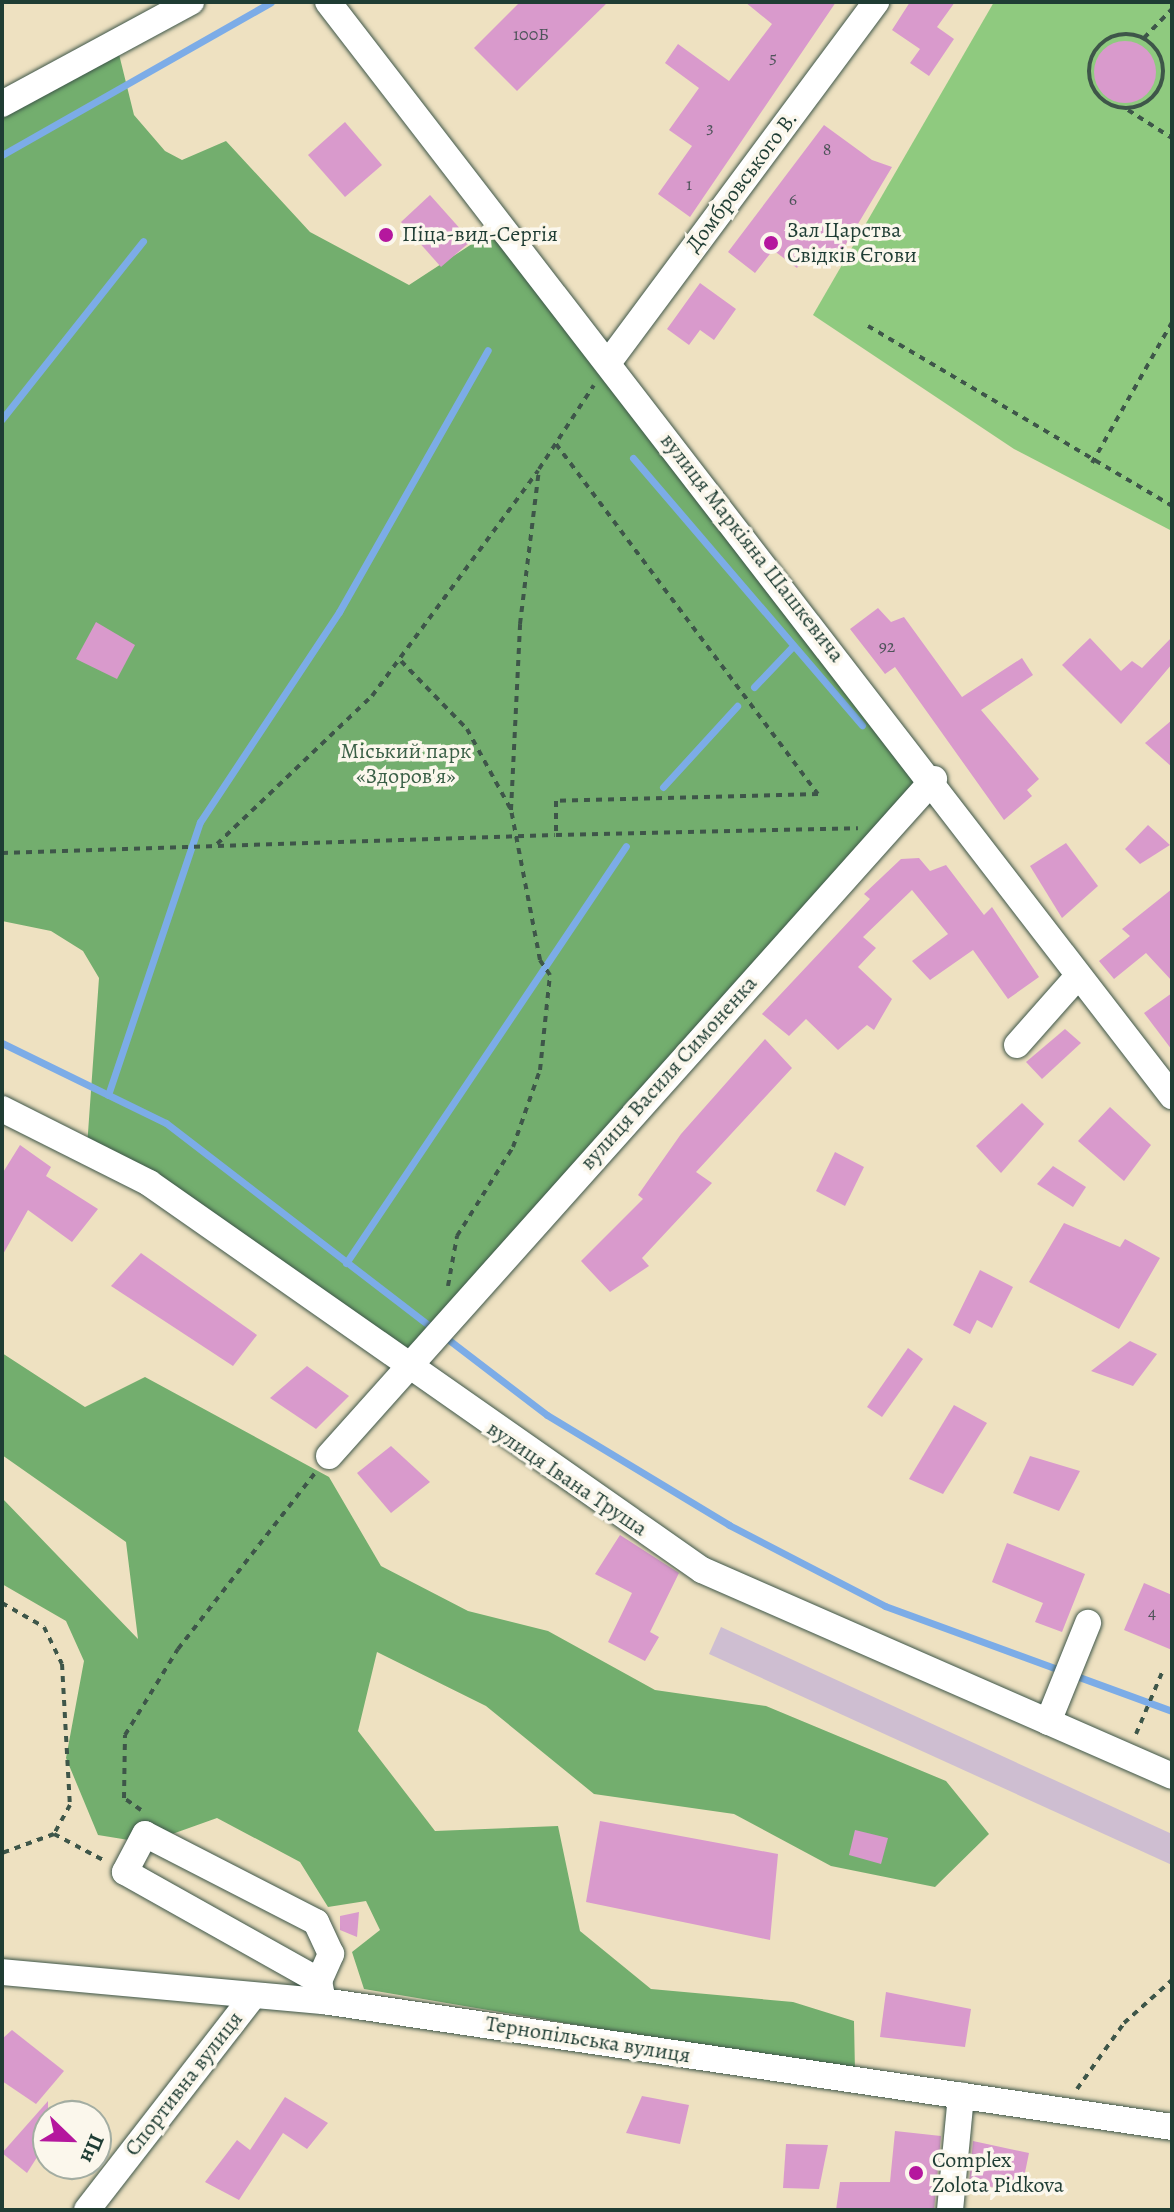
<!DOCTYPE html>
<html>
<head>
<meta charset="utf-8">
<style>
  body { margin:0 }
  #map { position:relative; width:1174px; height:2212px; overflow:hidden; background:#eee1c1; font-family:Alegreya,serif }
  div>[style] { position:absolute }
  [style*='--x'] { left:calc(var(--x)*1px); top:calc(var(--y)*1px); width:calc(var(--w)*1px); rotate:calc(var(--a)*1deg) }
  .industrial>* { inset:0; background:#cebed1 }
  .green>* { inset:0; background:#8fca7f }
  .forest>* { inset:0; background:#73ae6e }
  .stream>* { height:7px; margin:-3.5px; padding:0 3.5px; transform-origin:3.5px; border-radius:3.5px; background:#7cace7 }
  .building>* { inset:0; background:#d99acc }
  .round { border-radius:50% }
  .path>* { height:4px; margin-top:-2px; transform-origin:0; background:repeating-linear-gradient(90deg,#3e5649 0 6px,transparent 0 12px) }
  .path>.ring { margin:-2px; padding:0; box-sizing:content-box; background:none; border:4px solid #3e5649; border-radius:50% }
  .roads { filter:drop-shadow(0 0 2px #3e5649) drop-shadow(0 0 2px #3e5649) }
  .minor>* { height:26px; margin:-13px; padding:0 13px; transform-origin:13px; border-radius:13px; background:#fff }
  .dots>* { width:22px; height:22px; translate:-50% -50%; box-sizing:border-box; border:4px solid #fbf7ec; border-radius:50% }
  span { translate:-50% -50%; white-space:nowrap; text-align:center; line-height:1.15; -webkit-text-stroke:7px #fbf7ec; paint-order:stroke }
  .number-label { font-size:18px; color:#4e545a }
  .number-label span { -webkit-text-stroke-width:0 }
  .street-label { font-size:22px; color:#1f3d34 }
  .poi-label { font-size:22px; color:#1f3d34 }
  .left { translate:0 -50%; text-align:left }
  .park-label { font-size:22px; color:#3b6047 }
  .frame { position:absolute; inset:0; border:4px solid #1f3d34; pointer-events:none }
  .north { position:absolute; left:32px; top:2100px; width:80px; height:80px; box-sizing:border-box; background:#fbf7ec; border:2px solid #a3ada2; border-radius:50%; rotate:113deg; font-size:22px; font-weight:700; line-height:32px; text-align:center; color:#1f3d34 }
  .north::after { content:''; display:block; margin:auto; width:28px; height:36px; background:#b5179e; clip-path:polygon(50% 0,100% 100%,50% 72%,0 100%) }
</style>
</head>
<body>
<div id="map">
  <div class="industrial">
    <i style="clip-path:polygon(721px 1627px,1172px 1834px,1172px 1865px,709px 1654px)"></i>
  </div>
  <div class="green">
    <i style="clip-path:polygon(994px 2px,1172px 3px,1172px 531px,1014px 449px,813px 315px)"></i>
  </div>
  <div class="forest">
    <i style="clip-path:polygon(116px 42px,134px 115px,165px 151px,182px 160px,226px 141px,310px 232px,409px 285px,501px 225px,934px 779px,409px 1371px,87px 1147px,99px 978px,83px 951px,51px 931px,2px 921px,2px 104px)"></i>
    <i style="clip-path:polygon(2px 1353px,85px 1407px,145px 1377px,329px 1477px,381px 1566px,468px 1611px,548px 1631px,655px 1690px,766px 1706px,946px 1781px,989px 1834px,935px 1887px,831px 1866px,734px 1814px,594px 1794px,486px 1706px,377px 1652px,358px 1731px,435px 1831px,558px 1826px,580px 1931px,651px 1989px,793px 2002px,854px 2021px,855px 2072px,364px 1989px,352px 1952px,380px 1930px,366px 1901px,328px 1907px,300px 1862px,217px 1818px,147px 1843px,98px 1835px,66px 1758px,84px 1661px,66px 1621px,2px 1584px,2px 1498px,138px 1639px,126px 1542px,2px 1455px)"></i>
  </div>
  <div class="stream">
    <i style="--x:2;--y:155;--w:309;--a:-29.6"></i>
    <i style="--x:2;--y:419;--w:227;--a:-51.6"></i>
    <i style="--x:633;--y:458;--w:352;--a:49.4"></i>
    <i style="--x:754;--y:687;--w:57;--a:-46.4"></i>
    <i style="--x:663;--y:787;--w:110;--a:-47.6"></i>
    <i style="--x:2;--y:1043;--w:182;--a:26"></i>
    <i style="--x:166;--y:1123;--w:339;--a:37.6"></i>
    <i style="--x:108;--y:1095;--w:288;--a:-71.4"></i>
    <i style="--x:200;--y:822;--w:252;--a:-56.5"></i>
    <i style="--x:339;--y:612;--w:301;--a:-60.4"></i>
    <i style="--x:346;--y:1263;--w:502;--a:-56.12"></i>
    <i style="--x:445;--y:1337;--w:128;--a:37.4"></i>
    <i style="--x:547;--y:1415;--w:213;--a:31.1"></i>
    <i style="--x:729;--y:1525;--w:176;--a:27.4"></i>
    <i style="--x:885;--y:1606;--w:306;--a:20.1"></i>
  </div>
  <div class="building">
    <i style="clip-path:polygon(520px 2px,608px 2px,517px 91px,474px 48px)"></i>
    <i style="clip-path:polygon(745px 2px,836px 2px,690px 217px,658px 194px,692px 146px,669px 130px,699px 88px,665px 63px,678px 44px,729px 81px,772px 24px)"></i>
    <i style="clip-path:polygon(910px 2px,955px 2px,937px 27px,954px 39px,929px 76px,910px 63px,920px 49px,892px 30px)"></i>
    <i class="round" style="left:1094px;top:41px;width:62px;height:62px"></i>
    <i style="clip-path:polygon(345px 122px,382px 165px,345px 197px,308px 155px)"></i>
    <i style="clip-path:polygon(824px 125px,872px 160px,892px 167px,837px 259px,814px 245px,797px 268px,773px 250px,755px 273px,728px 252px)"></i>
    <i style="clip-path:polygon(430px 195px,471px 241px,441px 267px,401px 222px)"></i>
    <i style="clip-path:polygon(700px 283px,736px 309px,714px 340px,700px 330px,689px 345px,667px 329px)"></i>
    <i style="clip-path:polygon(878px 608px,891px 622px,904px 617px,962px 697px,1022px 658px,1033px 675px,981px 710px,1039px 779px,1027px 790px,1032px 796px,1004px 820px,895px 667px,885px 674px,850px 629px)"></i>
    <i style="clip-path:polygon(96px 622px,135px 645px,117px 679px,76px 659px)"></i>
    <i style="clip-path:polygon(1172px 637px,1172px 664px,1121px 724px,1062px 665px,1090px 638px,1121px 671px,1132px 661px,1142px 668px)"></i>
    <i style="clip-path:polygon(1172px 720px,1172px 767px,1145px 743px)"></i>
    <i style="clip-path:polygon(1148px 825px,1170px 845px,1140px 864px,1125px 849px)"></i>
    <i style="clip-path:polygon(1066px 843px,1098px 886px,1062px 918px,1030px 866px)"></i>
    <i style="clip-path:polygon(919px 858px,930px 871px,946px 865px,984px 915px,992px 907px,1039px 977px,1008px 999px,973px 950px,930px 980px,912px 961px,948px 934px,912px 890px,863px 937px,876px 948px,858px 967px,892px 999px,874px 1030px,867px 1025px,838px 1050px,806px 1019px,789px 1036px,762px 1014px,870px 899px,864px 894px,901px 859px)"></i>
    <i style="clip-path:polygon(1172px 889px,1172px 981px,1146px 953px,1114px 979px,1099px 961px,1130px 936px,1122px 929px)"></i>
    <i style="clip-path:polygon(1172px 993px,1172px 1050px,1144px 1013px)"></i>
    <i style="clip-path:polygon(1065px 1029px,1081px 1043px,1042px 1079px,1026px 1062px)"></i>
    <i style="clip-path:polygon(765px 1039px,792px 1068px,696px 1172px,712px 1183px,642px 1258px,649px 1266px,610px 1292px,581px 1261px,643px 1199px,638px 1195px,681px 1134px)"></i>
    <i style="clip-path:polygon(1022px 1103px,1044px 1124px,1001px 1173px,976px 1146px)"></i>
    <i style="clip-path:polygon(1110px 1107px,1151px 1145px,1124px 1181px,1078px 1141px)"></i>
    <i style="clip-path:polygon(20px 1145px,51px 1167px,46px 1176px,98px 1209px,72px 1242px,28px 1210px,2px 1256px,2px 1174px)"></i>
    <i style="clip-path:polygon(835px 1152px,864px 1167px,845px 1206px,816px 1191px)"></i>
    <i style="clip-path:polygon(1053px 1166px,1086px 1187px,1073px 1207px,1037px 1184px)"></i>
    <i style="clip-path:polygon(1064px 1223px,1120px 1247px,1125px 1239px,1160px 1258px,1119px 1329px,1029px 1282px)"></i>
    <i style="clip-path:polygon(141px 1253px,257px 1335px,233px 1366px,111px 1286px)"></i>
    <i style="clip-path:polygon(980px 1270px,1013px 1287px,992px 1328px,977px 1320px,970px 1334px,953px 1325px)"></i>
    <i style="clip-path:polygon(1130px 1341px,1157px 1354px,1133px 1386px,1091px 1371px)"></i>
    <i style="clip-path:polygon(908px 1348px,923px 1359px,882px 1417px,867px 1407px)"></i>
    <i style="clip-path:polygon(307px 1366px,349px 1396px,316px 1429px,270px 1398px)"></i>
    <i style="clip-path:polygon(954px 1405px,987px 1423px,943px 1494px,909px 1479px)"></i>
    <i style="clip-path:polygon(391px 1446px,430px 1482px,391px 1513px,357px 1473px)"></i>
    <i style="clip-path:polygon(1030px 1456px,1080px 1471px,1059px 1511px,1013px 1493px)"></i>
    <i style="clip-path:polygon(620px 1535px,679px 1573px,650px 1632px,659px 1637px,645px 1661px,608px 1642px,632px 1593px,595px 1574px)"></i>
    <i style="clip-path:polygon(1007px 1543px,1085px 1574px,1062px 1632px,1035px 1622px,1043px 1603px,992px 1582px)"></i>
    <i style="clip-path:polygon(1144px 1583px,1172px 1595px,1172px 1650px,1124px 1630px)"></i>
    <i style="clip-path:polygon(600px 1821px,778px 1854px,770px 1940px,586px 1902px)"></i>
    <i style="clip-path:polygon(855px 1830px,888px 1838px,881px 1864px,849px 1855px)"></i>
    <i style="clip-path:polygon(359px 1912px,357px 1937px,340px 1930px,340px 1916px)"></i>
    <i style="clip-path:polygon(886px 1992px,971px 2009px,965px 2047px,880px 2037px)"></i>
    <i style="clip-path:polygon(12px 2030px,64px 2071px,36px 2104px,2px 2081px,2px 2039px)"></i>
    <i style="clip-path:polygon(642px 2096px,689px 2105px,680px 2144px,626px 2133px)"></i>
    <i style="clip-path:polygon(285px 2097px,328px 2123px,307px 2149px,283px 2133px,239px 2200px,205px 2182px,237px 2140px,250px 2150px)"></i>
    <i style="clip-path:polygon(48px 2101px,48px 2140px,27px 2173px,2px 2153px)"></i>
    <i style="clip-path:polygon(895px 2131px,941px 2136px,934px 2210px,836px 2210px,840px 2182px,890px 2182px)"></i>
    <i style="clip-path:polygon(973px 2141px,1029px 2153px,1021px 2192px,969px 2183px)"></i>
    <i style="clip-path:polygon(786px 2144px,828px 2145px,819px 2189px,783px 2188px)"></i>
  </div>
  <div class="path">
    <i class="ring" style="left:1089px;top:34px;width:70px;height:70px"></i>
    <i style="--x:1144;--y:38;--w:40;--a:-46"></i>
    <i style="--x:1128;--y:110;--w:52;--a:32.5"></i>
    <i style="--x:868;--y:326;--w:353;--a:30.6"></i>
    <i style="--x:556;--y:444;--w:437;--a:53.2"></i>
    <i style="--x:1092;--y:463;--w:162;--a:-60.4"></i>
    <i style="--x:401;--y:661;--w:95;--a:45.9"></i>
    <i style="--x:467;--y:729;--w:90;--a:61.4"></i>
    <i style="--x:818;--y:794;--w:262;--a:178.5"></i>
    <i style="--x:556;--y:801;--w:34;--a:90"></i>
    <i style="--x:556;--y:835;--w:302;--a:-1.3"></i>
    <i style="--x:217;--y:844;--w:214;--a:-43.7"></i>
    <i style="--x:372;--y:696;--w:280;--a:-53.6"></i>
    <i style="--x:2;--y:853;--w:553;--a:-1.86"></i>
    <i style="--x:448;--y:1286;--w:51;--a:-79.8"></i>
    <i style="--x:457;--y:1236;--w:105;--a:-57.8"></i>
    <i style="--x:513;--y:1147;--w:82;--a:-70.7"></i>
    <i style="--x:540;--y:1070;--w:96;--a:-84"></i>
    <i style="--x:550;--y:975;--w:18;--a:-124"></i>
    <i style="--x:540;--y:960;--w:153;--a:-100.9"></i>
    <i style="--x:511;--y:810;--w:186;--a:-87.2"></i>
    <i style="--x:520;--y:624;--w:156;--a:-83"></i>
    <i style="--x:539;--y:469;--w:100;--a:-56.8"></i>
    <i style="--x:2;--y:1603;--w:48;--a:29.7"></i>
    <i style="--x:44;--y:1627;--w:41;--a:64.1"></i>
    <i style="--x:62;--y:1664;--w:141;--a:86.8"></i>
    <i style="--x:70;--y:1805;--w:33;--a:119"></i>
    <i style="--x:54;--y:1834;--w:55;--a:159.9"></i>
    <i style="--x:1136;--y:1734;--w:69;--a:-67.1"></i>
    <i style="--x:141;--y:1810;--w:21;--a:-145"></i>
    <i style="--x:124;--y:1798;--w:63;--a:-89.1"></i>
    <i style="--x:125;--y:1735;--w:101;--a:-58.4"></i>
    <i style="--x:178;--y:1649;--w:223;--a:-52.1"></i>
    <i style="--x:54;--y:1834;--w:58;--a:27.9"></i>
    <i style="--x:1077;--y:2089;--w:81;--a:-54.5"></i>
    <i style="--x:1124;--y:2023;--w:64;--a:-41.9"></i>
  </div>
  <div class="roads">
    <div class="minor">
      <i style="--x:328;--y:2;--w:1382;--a:52.35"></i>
      <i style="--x:2;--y:104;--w:215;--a:-28.4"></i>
      <i style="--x:608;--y:363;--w:450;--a:-53.4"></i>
      <i style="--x:1017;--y:1045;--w:92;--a:-48.5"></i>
      <i style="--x:2;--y:1109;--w:165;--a:26.7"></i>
      <i style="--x:149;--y:1183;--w:675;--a:34.99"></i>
      <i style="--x:702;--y:1570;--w:513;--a:23.67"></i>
      <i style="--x:329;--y:1456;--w:908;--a:-48.21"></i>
      <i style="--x:1048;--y:1722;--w:107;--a:-68"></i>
      <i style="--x:2;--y:1972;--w:322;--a:5.2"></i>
      <i style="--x:323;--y:2001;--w:858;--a:8.44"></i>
      <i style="--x:319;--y:1981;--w:30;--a:-66"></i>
      <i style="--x:331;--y:1954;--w:35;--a:-115"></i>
      <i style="--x:316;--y:1922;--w:192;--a:-152.8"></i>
      <i style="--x:145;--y:1834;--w:43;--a:117.8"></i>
      <i style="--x:125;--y:1872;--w:223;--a:29.3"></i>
      <i style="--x:319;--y:1981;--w:20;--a:79"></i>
      <i style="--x:87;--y:2210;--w:269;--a:-52.2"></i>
      <i style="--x:950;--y:2210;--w:115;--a:-84.5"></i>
    </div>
  </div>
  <div class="dots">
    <i style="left:386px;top:235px;background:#b5179e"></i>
    <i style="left:771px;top:243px;background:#b5179e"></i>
    <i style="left:916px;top:2173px;background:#b5179e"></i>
  </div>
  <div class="number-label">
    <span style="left:531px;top:34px">100Б</span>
    <span style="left:773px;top:57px">5</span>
    <span style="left:710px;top:127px">3</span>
    <span style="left:827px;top:149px">8</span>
    <span style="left:689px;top:184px">1</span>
    <span style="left:793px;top:199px">6</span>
    <span style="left:887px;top:646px">92</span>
    <span style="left:1152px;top:1612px">4</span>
  </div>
  <div class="street-label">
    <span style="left:742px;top:182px;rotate:-53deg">Домбровського В.</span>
    <span style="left:752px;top:548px;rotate:52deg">вулиця Маркіяна Шашкевича</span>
    <span style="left:669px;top:1073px;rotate:-48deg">вулиця Василя Симоненка</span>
    <span style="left:567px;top:1479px;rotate:34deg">вулиця Івана Труша</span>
    <span style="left:588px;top:2040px;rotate:9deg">Тернопільська вулиця</span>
    <span style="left:184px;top:2084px;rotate:-52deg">Спортивна вулиця</span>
  </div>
  <div class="poi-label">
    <span class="left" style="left:787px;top:243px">Зал Царства<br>Свідків Єгови</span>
    <span class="left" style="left:402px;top:235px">Піца-вид-Сергія</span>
    <span class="left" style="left:932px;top:2173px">Complex<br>Zolota Pidkova</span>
  </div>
  <div class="park-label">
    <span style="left:406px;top:764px">Міський парк<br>«Здоров'я»</span>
  </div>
  <div class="frame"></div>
  <div class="north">Пн</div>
</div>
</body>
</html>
